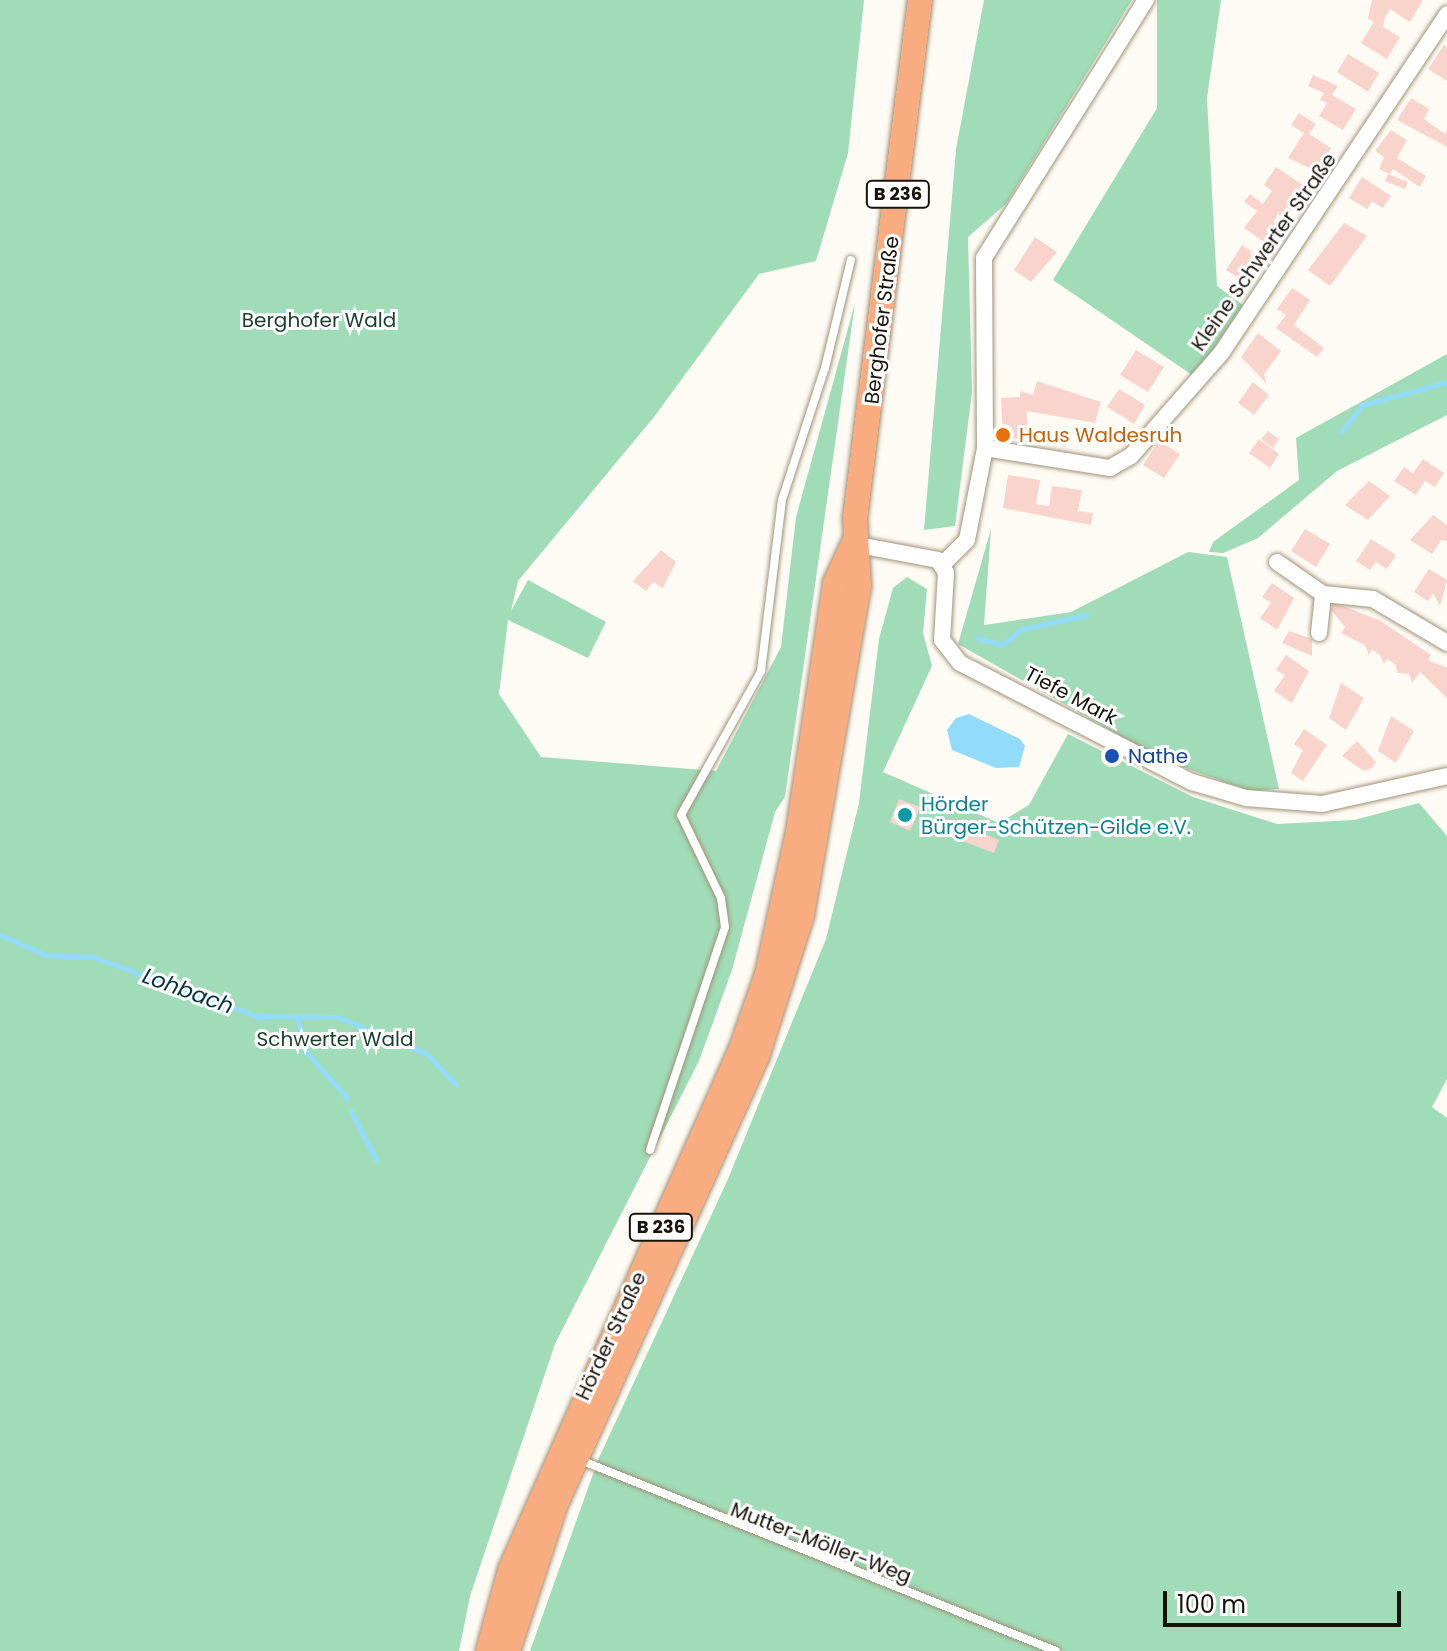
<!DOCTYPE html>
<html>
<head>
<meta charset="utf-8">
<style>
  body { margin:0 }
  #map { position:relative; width:1447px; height:1651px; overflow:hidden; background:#fefbf5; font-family:Poppins,sans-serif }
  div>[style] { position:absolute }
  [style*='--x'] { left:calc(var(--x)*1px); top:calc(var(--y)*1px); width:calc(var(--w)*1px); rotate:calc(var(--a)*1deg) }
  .green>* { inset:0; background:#a0dcb8 }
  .water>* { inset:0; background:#92dbfb }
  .stream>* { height:5px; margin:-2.5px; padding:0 2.5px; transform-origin:2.5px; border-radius:2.5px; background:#92dbfb }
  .building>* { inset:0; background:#f8d4cc }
  .roads { filter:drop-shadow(0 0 2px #a09377) drop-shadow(0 0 2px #a09377) }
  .lane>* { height:8px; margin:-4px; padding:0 4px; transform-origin:4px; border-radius:4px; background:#fff }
  .street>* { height:16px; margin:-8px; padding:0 8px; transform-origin:8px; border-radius:8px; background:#fff }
  .primary>* { height:24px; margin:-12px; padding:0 12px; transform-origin:12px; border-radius:12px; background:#f8ac80 }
  .dots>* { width:22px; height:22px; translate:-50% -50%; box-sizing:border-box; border:4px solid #fff; border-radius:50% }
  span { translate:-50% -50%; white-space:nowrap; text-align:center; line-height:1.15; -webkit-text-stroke:6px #fff; paint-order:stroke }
  .shield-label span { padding:2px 6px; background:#fff; border:2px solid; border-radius:6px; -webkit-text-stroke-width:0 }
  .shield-label { font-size:18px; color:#181309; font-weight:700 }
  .street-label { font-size:20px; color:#181309 }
  .park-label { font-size:20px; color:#1b3e2b }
  .food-label { font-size:20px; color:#c56008 }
  .left { translate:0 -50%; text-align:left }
  .transit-label { font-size:20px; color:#164399 }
  .culture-label { font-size:20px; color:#0d838f }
  .water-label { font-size:22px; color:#053243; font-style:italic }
  .scale { position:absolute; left:1163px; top:1591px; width:238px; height:36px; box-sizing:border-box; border:4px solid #181309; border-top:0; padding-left:10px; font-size:24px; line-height:28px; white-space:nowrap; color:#181309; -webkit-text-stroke:6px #fff; paint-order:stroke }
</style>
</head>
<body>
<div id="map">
  <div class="green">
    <i style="clip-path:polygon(0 0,864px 0,848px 153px,816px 261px,759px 274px,654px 417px,518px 581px,511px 611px,528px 580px,606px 622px,588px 658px,508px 620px,499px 694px,541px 757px,716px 771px,781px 647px,796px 517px,855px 303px,785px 797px,775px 812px,732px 970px,699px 1061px,555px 1344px,470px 1596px,459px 1651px,0 1651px)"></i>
    <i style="clip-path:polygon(984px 0,1132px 0,1006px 204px,968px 237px,972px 392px,955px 526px,924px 530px,956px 149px)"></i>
    <i style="clip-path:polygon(1157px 0,1221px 0,1207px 98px,1217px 286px,1243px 305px,1195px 377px,1053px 280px,1157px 108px)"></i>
    <i style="clip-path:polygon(1447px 354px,1447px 415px,1337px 471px,1258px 538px,1223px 553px,1209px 552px,1213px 542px,1299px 480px,1296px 438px)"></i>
    <i style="clip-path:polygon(991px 529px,984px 625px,1071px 612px,1188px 552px,1227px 557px,1279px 789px,1250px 791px,1163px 760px,958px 644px)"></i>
    <i style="clip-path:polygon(907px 577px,927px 589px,923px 633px,932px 666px,883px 772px,999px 823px,1029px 805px,1068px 734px,1193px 797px,1277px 824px,1354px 820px,1419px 803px,1447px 836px,1447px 1079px,1432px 1107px,1447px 1118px,1447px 1651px,530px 1651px,598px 1460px,728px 1179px,826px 939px,859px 803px,879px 639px,893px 588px)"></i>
  </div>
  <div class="water">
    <i style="clip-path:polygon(969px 714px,1020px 739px,1025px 746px,1019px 767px,996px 768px,952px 750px,947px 730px,956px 718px)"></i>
  </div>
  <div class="stream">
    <i style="--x:1341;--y:432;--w:34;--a:-52"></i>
    <i style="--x:1362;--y:405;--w:88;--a:-15.1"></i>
    <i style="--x:978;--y:638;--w:25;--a:16"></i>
    <i style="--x:1002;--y:645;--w:26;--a:-39"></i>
    <i style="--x:1022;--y:629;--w:66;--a:-12.3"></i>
    <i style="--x:0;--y:935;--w:50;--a:23.5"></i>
    <i style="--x:46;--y:955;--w:47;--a:2.4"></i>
    <i style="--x:93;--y:957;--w:174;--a:19.8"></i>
    <i style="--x:257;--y:1016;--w:81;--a:0.7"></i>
    <i style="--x:338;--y:1017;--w:96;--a:22.6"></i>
    <i style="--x:427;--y:1054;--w:42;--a:46.9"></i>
    <i style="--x:298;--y:1019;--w:33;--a:78"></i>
    <i style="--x:305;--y:1051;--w:64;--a:48.1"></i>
    <i style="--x:351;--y:1111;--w:55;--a:63"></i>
  </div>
  <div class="building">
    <i style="clip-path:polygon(1372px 0,1423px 0,1410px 22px,1390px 9px,1385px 17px,1383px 27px,1400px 37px,1387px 59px,1361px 43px,1374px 22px,1368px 18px)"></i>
    <i style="clip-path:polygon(1444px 45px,1447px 47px,1447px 81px,1428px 69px)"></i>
    <i style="clip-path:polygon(1348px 54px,1379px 73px,1368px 92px,1337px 72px)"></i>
    <i style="clip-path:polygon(1313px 75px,1338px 86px,1332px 95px,1356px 109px,1343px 130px,1319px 116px,1327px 103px,1320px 100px,1324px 93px,1308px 86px)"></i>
    <i style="clip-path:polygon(1411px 98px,1429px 109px,1424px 119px,1445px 134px,1447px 130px,1447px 147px,1397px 120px)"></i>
    <i style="clip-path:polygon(1299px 113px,1316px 124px,1309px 134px,1331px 148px,1316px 171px,1288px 158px,1304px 133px,1291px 125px)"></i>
    <i style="clip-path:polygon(1391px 130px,1407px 140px,1397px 158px,1426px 176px,1420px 187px,1393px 169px,1390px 174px,1379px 169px,1384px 157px,1375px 151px)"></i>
    <i style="clip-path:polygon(1276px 167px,1307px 188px,1285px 219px,1278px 214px,1273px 222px,1280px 226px,1267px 244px,1244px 228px,1257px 211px,1244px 202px,1250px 194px,1263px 204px,1272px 191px,1264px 185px)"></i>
    <i style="clip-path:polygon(1388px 174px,1408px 182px,1405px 189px,1385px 181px)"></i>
    <i style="clip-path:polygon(1362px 177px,1391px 196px,1383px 208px,1372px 201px,1367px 209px,1349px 198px)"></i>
    <i style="clip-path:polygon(1344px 223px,1367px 236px,1330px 286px,1308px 270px)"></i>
    <i style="clip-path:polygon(1035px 237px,1057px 252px,1031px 282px,1014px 270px)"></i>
    <i style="clip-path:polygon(1242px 245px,1263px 258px,1247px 283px,1226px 270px)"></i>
    <i style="clip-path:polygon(1292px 288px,1310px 300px,1294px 325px,1324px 348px,1317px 357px,1276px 328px,1286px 315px,1277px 309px)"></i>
    <i style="clip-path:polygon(1258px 333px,1281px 351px,1264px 374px,1266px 383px,1241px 357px)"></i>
    <i style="clip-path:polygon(1136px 350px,1164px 367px,1148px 392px,1120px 375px)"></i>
    <i style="clip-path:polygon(1037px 381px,1101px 402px,1095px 423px,1027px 411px,1028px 438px,1003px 439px,1001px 398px,1020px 397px,1020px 391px,1033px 395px)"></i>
    <i style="clip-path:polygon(1253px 382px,1269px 395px,1254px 415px,1238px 403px)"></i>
    <i style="clip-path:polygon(1119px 389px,1145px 405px,1134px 424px,1107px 407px)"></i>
    <i style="clip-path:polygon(1268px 431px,1279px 439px,1273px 448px,1261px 439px)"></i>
    <i style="clip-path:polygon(1259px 439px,1279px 454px,1270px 468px,1249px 453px)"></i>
    <i style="clip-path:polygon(1159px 441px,1180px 454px,1164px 478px,1143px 465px)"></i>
    <i style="clip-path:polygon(1423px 459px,1444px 473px,1435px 487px,1425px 481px,1416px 495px,1394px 481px,1404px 467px,1413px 473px)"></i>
    <i style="clip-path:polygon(1008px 475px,1040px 480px,1036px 504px,1049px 506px,1052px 486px,1082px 490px,1078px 511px,1093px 513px,1091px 525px,1003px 508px)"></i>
    <i style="clip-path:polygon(1369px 481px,1390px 496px,1368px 520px,1345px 505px)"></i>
    <i style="clip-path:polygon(1433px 515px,1447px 525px,1447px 541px,1441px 540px,1432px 554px,1410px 540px)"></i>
    <i style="clip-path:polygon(1305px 529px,1330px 544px,1316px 567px,1291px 551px)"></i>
    <i style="clip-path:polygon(1371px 539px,1396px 555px,1387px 569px,1376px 562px,1370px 570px,1356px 561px)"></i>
    <i style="clip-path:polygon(661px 550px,676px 562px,663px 588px,653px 582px,646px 591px,633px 581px)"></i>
    <i style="clip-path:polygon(1429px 569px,1447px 580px,1440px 606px,1433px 593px,1428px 601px,1414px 592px)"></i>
    <i style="clip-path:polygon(1272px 583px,1294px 598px,1277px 630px,1260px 618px,1271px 603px,1262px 597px)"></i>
    <i style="clip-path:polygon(1335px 603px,1379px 620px,1431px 655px,1428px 660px,1447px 668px,1447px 698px,1420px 672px,1412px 683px,1409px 674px,1398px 673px,1395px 664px,1387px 659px,1384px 664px,1380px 655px,1372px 649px,1369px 655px,1365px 645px,1341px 633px,1345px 627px,1331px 610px)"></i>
    <i style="clip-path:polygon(1289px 631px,1312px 639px,1312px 656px,1282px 643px)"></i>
    <i style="clip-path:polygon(1286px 655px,1309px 671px,1292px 703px,1274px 691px,1285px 675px,1276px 670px)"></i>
    <i style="clip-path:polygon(1341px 683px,1364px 698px,1346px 730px,1329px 718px)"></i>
    <i style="clip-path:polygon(1391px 716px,1414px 731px,1396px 763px,1378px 751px)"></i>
    <i style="clip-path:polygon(1304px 729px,1327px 745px,1303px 781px,1291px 773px,1303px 750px,1294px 744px)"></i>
    <i style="clip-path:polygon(1357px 741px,1376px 762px,1372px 768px,1364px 771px,1342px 756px)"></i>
    <i style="clip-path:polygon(899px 799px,920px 807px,910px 831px,890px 822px)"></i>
    <i style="clip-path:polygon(964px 826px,999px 840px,994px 853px,958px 839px)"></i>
  </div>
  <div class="roads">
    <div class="lane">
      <i style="--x:650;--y:1150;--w:235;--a:-71.4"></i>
      <i style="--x:725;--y:927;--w:29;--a:-98"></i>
      <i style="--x:721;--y:898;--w:92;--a:-115.7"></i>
      <i style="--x:681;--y:815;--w:165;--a:-60.9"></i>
      <i style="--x:761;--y:671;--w:172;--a:-83"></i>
      <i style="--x:782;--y:500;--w:139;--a:-72"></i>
      <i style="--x:825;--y:368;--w:111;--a:-76.5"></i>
      <i style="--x:578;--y:1459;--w:515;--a:21.88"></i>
    </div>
    <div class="street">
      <i style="--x:985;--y:448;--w:127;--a:9.1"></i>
      <i style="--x:1110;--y:468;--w:24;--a:-30"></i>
      <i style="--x:1131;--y:456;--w:138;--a:-48.8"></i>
      <i style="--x:1222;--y:352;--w:406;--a:-56.3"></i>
      <i style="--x:853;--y:544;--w:86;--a:10.7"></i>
      <i style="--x:938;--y:560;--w:15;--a:58"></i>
      <i style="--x:946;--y:573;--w:67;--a:93.4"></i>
      <i style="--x:942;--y:640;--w:29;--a:52"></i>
      <i style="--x:960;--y:663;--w:261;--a:27.2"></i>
      <i style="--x:1192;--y:782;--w:56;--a:16.5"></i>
      <i style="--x:1246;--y:798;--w:76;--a:4.5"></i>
      <i style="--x:1322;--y:804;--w:128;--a:-12.6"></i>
      <i style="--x:1277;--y:562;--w:56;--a:34.8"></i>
      <i style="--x:1323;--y:594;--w:50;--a:5.7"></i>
      <i style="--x:1373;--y:599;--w:86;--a:30.7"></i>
      <i style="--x:942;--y:565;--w:35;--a:-45"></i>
      <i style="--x:967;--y:540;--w:94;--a:-78.9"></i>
      <i style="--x:985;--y:448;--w:190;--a:-90.3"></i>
      <i style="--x:984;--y:258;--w:305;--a:-57.9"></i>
      <i style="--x:1319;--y:633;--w:39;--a:-84"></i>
    </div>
    <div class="primary">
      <i style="--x:488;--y:1651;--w:84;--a:-74.8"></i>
      <i style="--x:510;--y:1570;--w:570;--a:-66.09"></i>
      <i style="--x:741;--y:1049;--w:79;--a:-70.9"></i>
      <i style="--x:767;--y:974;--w:145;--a:-77.7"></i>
      <i style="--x:798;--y:832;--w:252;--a:-81.5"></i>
      <i style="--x:835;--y:583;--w:43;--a:-65.2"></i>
      <i style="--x:508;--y:1651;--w:152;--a:-72"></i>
      <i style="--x:555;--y:1506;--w:492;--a:-65.8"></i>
      <i style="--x:757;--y:1057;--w:149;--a:-72.4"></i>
      <i style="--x:802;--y:915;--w:334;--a:-80.2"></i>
      <i style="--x:859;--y:586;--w:68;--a:-93.4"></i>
      <i style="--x:855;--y:518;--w:522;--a:-82.85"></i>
    </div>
  </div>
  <div class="dots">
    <i style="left:1003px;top:435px;background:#e8710a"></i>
    <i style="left:1112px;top:756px;background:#1a4fb4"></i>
    <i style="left:905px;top:815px;background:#0f9aa8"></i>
  </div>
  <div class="shield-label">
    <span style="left:898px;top:194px">B 236</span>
    <span style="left:661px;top:1227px">B 236</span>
  </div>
  <div class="street-label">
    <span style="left:1264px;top:252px;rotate:-55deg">Kleine Schwerter Straße</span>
    <span style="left:882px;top:320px;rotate:-83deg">Berghofer Straße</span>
    <span style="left:1071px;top:696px;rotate:28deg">Tiefe Mark</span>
    <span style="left:611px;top:1336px;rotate:-65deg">Hörder Straße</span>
    <span style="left:821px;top:1543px;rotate:21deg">Mutter-Möller-Weg</span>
  </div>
  <div class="park-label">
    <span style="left:319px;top:320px">Berghofer Wald</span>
    <span style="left:335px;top:1039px">Schwerter Wald</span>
  </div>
  <div class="food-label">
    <span class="left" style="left:1019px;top:435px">Haus Waldesruh</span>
  </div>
  <div class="transit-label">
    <span class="left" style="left:1128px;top:756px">Nathe</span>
  </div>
  <div class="culture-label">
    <span class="left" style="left:921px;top:816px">Hörder<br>Bürger-Schützen-Gilde e.V.</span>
  </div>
  <div class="water-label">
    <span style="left:188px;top:991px;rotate:20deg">Lohbach</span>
  </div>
  <div class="scale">100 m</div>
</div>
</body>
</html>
